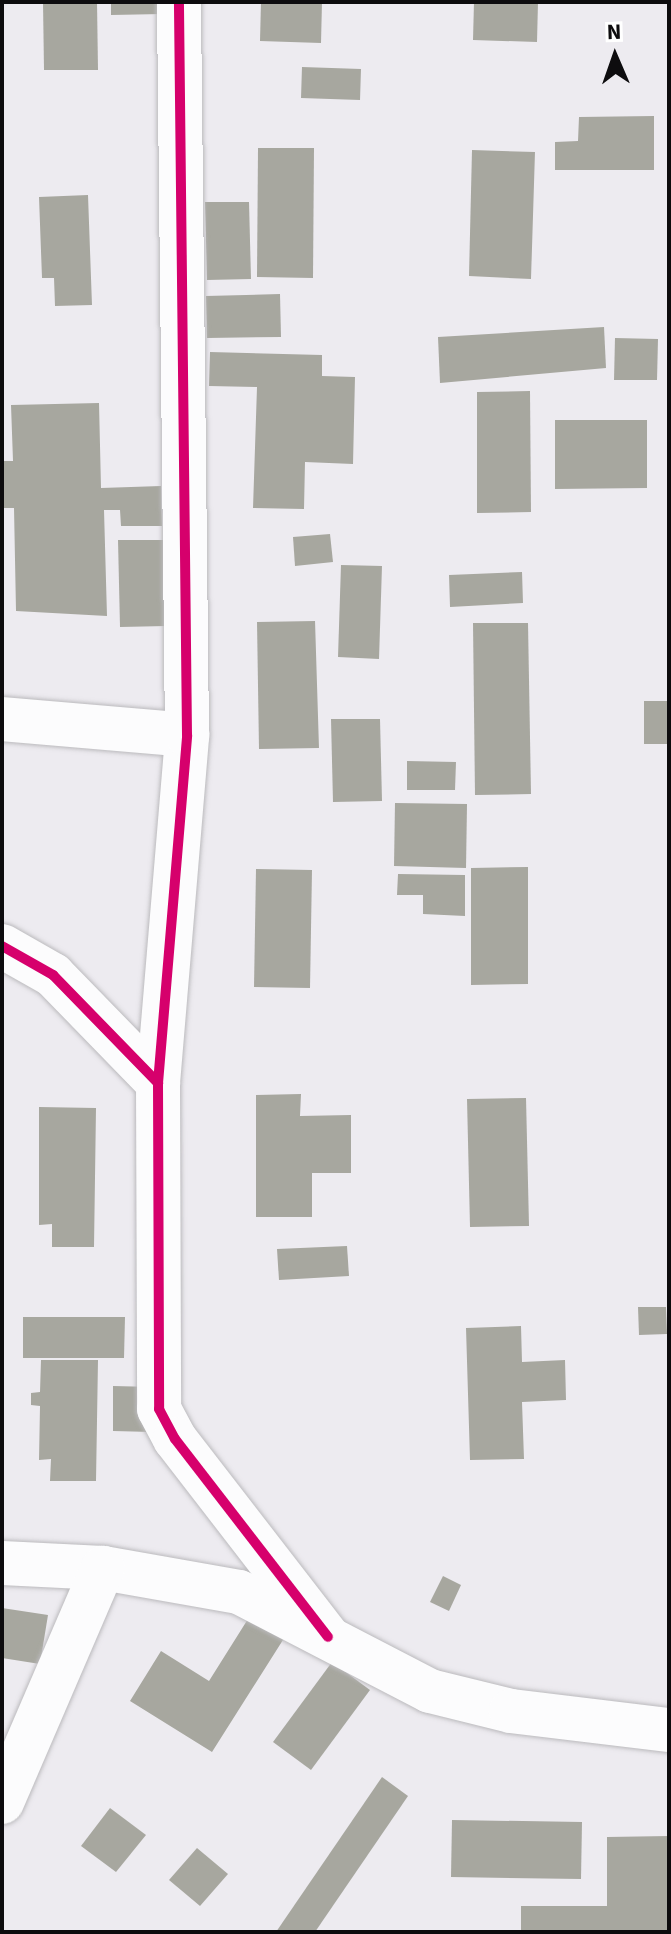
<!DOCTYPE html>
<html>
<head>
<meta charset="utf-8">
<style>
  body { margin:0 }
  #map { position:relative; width:671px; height:1934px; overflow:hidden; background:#edebf0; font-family:"Source Sans 3",sans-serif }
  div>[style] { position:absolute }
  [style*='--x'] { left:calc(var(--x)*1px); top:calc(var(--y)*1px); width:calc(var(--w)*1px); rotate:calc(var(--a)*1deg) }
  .building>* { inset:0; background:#a7a79f }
  .roads { filter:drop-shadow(0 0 2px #bbbabd) drop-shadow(0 0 2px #bbbabd) }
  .minor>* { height:44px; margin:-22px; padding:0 22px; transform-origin:22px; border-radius:22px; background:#fcfcfd }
  .cycleway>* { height:10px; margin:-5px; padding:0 5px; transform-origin:5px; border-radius:5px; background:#d6006c }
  span { translate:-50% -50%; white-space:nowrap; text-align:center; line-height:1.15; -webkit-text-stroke:6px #fff; paint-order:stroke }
  .frame { position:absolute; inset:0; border:4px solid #0d0c0e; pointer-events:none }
  .north { position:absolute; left:575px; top:16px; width:80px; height:80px; -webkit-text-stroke:6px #fff; paint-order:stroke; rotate:358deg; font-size:22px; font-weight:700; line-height:32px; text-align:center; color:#0d0c0e }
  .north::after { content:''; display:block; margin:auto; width:28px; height:36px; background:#0d0c0e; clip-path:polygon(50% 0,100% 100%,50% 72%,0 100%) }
</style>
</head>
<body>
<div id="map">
  <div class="building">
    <i style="clip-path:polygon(43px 2px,97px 2px,98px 70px,44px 70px)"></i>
    <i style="clip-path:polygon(111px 2px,162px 2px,162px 14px,111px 15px)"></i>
    <i style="clip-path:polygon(261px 2px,322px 2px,321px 43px,260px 41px)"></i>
    <i style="clip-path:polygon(474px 2px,538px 2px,537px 42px,473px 40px)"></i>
    <i style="clip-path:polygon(302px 67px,361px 69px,360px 100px,301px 98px)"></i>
    <i style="clip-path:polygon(654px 116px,654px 170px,555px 170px,555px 142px,578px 141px,579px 117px)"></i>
    <i style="clip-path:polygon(258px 148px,314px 148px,313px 278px,257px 277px)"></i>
    <i style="clip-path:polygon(472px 150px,535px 152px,531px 279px,469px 276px)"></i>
    <i style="clip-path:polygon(88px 195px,92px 305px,55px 306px,54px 278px,42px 278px,39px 197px)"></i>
    <i style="clip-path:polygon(205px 202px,249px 202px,251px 279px,207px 280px)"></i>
    <i style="clip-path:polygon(280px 294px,281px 337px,207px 338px,206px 296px)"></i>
    <i style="clip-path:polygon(604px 327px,606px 368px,440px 383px,438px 337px)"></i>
    <i style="clip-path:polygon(615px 338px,658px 339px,657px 380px,614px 380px)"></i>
    <i style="clip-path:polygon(210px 352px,322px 355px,322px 376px,355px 377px,353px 464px,305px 462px,304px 509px,253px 508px,257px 387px,209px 386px)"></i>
    <i style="clip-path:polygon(530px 391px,531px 512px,477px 513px,477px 392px)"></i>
    <i style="clip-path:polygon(99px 403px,101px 488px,161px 486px,162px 526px,121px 526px,120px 510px,104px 510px,107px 616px,16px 611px,14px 508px,2px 508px,2px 461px,13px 461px,11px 405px)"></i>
    <i style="clip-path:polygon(555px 420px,647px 420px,647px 488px,555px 489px)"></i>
    <i style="clip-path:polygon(330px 534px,333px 562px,295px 566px,293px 537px)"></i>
    <i style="clip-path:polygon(118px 540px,164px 540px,166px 626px,120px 627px)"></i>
    <i style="clip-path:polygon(341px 565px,382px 566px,379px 659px,338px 657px)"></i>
    <i style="clip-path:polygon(522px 572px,523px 603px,450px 607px,449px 575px)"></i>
    <i style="clip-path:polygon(315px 621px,319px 748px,259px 749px,257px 622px)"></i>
    <i style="clip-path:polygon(473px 623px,528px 623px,531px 794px,475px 795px)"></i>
    <i style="clip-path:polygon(644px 701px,669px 701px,669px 744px,644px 744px)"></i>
    <i style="clip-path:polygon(331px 719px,380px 719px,382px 801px,333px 802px)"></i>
    <i style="clip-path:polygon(407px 761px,456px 762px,455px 790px,407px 790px)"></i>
    <i style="clip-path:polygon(395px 803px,467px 804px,466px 868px,394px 866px)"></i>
    <i style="clip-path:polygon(528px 867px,528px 984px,471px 985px,471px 868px)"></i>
    <i style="clip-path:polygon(256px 869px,312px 870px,310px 988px,254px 987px)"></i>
    <i style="clip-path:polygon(398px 874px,465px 875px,465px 916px,423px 914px,423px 895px,397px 895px)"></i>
    <i style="clip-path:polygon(301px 1094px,300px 1116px,351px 1115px,351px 1173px,312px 1173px,312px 1217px,256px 1217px,256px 1095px)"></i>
    <i style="clip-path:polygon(526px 1098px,529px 1226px,470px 1227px,467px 1099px)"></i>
    <i style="clip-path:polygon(39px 1107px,96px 1108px,94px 1247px,52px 1247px,52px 1224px,39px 1225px)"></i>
    <i style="clip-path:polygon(347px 1246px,349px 1276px,279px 1280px,277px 1249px)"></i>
    <i style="clip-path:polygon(638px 1307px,666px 1307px,667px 1334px,639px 1335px)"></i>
    <i style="clip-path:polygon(23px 1317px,125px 1317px,124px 1358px,23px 1358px)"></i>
    <i style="clip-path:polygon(521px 1326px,522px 1362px,565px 1360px,566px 1400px,522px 1402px,524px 1459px,470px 1460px,466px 1328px)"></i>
    <i style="clip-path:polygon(41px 1360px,98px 1360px,96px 1481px,50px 1481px,51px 1459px,39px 1460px,40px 1406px,31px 1405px,31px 1393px,40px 1392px)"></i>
    <i style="clip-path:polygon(113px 1386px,154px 1387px,152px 1432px,113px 1431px)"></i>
    <i style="clip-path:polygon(443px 1576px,461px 1585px,449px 1611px,430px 1602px)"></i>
    <i style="clip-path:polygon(2px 1608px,48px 1615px,40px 1664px,2px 1658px)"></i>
    <i style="clip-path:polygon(253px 1611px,288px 1632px,212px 1752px,130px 1701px,161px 1651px,209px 1681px)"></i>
    <i style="clip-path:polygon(332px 1662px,370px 1690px,311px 1770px,273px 1742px)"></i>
    <i style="clip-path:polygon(382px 1777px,408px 1796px,315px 1932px,276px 1932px)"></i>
    <i style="clip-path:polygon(110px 1808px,146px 1835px,116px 1872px,81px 1846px)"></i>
    <i style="clip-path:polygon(452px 1820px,582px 1822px,581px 1879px,451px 1877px)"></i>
    <i style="clip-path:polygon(669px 1836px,669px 1932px,521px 1932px,521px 1906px,607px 1906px,607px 1837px)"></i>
    <i style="clip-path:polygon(197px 1848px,228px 1874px,200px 1906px,169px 1880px)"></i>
  </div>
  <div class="roads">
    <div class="minor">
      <i style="--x:2;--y:719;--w:186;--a:4.9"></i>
      <i style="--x:2;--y:946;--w:59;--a:29.6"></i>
      <i style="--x:53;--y:975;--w:151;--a:45.8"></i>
      <i style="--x:158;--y:1083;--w:326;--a:89.8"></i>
      <i style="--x:159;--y:1409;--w:34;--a:62"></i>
      <i style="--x:175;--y:1439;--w:250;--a:52.3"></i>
      <i style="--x:158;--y:1083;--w:349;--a:-85.2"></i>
      <i style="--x:187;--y:735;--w:733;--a:-90.63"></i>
      <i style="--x:2;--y:1563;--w:101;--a:2.8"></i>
      <i style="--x:103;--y:1568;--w:138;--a:10"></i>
      <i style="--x:239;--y:1592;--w:215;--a:27.4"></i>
      <i style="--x:430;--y:1691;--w:83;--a:13.9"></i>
      <i style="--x:511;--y:1711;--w:159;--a:6.9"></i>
      <i style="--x:2;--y:1802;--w:255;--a:-66.7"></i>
    </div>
  </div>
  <div class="cycleway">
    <i style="--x:2;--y:946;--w:59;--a:29.6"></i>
    <i style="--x:53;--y:975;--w:151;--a:45.8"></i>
    <i style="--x:158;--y:1083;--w:326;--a:89.8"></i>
    <i style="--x:159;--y:1409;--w:34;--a:62"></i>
    <i style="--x:175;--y:1439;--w:250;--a:52.3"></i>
    <i style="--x:158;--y:1083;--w:349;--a:-85.2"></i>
    <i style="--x:187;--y:735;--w:733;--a:-90.63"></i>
  </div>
  <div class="frame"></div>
  <div class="north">N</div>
</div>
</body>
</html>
